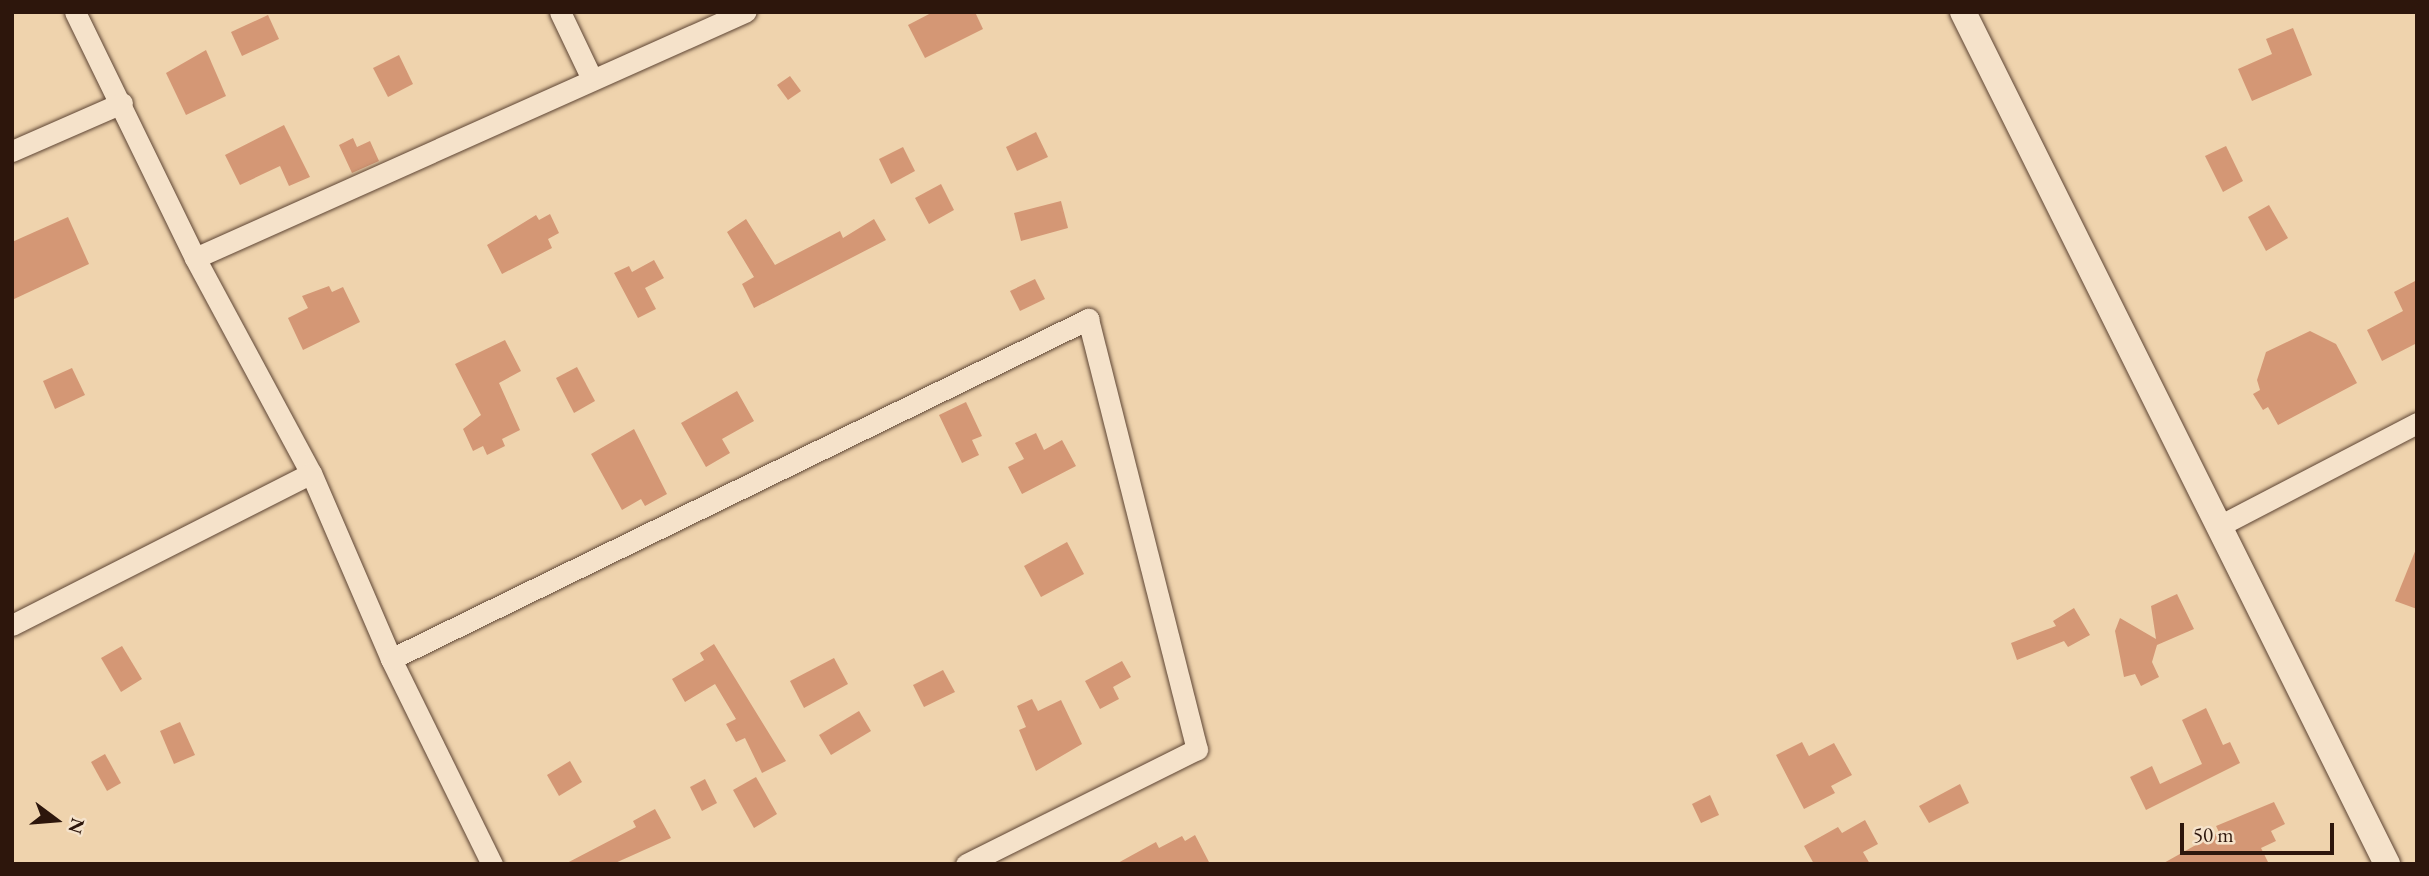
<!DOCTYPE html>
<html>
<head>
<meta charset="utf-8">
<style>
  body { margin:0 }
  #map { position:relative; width:2429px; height:876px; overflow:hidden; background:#efd3ad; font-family:"EB Garamond",serif }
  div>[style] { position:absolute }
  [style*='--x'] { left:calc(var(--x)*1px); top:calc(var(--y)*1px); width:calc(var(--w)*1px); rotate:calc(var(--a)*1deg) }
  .building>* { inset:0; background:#d49775 }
  .roads { filter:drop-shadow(0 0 2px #5e4534) drop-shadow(0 0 2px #5e4534) }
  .minor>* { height:21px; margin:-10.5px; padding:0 10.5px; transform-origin:10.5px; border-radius:10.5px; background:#f5e2ca }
  .tertiary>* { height:26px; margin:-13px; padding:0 13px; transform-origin:13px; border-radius:13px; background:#f5e2ca }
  span { translate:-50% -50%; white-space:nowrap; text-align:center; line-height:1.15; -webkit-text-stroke:6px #f5e2ca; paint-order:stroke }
  .frame { position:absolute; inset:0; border:14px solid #2d160c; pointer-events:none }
  .north { position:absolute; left:21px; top:785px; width:70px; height:70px; -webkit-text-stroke:5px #f5e2ca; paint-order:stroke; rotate:106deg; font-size:19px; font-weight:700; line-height:28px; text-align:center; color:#2d160c }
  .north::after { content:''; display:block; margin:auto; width:24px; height:32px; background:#2d160c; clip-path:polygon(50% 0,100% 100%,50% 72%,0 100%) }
  .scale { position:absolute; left:2180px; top:823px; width:154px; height:32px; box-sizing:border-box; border:4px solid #2d160c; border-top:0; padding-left:9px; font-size:21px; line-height:24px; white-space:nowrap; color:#2d160c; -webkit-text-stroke:5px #f5e2ca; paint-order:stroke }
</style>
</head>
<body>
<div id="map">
  <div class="building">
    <i style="clip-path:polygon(933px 12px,975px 12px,983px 29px,925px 58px,908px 25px)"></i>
    <i style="clip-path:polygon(268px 15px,279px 39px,242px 56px,231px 32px)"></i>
    <i style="clip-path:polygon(2293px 28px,2312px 75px,2252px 101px,2238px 69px,2272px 54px,2266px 39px)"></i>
    <i style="clip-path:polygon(206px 50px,226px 96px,186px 115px,166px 73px)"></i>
    <i style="clip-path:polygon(399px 55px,413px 84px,388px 97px,373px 68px)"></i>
    <i style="clip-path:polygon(790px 76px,801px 91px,788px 100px,777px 85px)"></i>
    <i style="clip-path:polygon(284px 125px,310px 177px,289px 186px,280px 166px,240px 185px,225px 155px)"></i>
    <i style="clip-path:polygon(1036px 132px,1048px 157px,1017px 171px,1006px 147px)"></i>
    <i style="clip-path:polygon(353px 138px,357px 147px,370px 141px,379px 161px,352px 173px,339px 145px)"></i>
    <i style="clip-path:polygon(2226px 146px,2243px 181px,2223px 192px,2205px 156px)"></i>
    <i style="clip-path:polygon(903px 147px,915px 171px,891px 184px,879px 159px)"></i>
    <i style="clip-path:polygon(941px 184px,954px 210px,929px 224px,915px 198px)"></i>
    <i style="clip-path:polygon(1061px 201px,1068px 228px,1021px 241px,1014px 213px)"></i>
    <i style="clip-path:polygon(2269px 205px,2288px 238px,2266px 251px,2248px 217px)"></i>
    <i style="clip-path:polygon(550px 214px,559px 233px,548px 239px,552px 248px,502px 274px,487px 245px,536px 215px,539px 220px)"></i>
    <i style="clip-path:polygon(68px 217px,89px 264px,12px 300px,12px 242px)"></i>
    <i style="clip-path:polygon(746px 219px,775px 265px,840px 231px,843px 238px,874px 219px,886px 240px,754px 308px,742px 284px,754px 277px,727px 232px)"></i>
    <i style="clip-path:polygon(654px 260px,664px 278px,645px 288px,656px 309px,638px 318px,614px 273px,629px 266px,632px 272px)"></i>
    <i style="clip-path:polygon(1035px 279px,1045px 299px,1020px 311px,1010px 291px)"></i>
    <i style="clip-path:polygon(2417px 280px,2417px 343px,2382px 361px,2367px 330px,2403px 311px,2394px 292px)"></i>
    <i style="clip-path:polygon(329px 286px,332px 292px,343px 287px,360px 322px,303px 350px,288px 318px,308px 308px,302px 296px)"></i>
    <i style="clip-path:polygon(2310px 331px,2336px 344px,2357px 383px,2278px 425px,2268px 407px,2263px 410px,2253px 394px,2260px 390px,2257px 380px,2266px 352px)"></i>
    <i style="clip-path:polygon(505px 340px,521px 371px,499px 383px,520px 430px,502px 439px,505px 446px,487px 455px,483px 446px,473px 451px,463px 429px,481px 415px,455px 364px)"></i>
    <i style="clip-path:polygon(577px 367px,595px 401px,574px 413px,556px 378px)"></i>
    <i style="clip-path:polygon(72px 368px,85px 395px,55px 409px,43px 381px)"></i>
    <i style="clip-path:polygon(737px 391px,754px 421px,722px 439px,730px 453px,706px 467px,681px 423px)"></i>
    <i style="clip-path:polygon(966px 402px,982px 436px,972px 440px,979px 455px,962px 463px,939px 415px)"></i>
    <i style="clip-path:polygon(634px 429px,667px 494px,645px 506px,641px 499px,622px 510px,591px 454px)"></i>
    <i style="clip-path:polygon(1036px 433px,1044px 450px,1062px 440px,1076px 466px,1022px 494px,1008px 467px,1024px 459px,1015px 443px)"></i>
    <i style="clip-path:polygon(1067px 542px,1084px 574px,1041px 597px,1024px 566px)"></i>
    <i style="clip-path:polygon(2416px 549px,2417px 549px,2417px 609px,2395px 601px)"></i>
    <i style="clip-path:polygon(2177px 594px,2194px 629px,2157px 645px,2152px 662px,2159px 677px,2141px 686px,2135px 674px,2124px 677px,2115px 631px,2120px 618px,2156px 639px,2151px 606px)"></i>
    <i style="clip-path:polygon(2074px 608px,2090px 635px,2068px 647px,2064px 641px,2017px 660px,2011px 643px,2056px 626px,2053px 621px)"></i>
    <i style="clip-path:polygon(714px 644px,786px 761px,762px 773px,745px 738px,736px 742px,726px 724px,736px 719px,715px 684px,685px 702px,672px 679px,704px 660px,700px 653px)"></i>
    <i style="clip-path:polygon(122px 646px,142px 679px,121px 692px,101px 658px)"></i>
    <i style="clip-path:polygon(834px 658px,848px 684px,804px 708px,790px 681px)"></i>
    <i style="clip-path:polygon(1122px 661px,1131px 677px,1113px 687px,1119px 699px,1100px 709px,1085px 681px)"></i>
    <i style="clip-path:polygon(943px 670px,955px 692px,924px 707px,913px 685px)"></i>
    <i style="clip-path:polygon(1032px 699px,1038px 711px,1061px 700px,1082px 744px,1036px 771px,1019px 730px,1026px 727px,1017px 706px)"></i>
    <i style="clip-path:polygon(2206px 708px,2223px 745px,2230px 742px,2240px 763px,2146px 810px,2130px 777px,2152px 766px,2160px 784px,2202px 764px,2182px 720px)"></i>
    <i style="clip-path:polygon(859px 711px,871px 731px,831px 755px,819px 735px)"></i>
    <i style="clip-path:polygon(180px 722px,195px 755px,174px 764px,160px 731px)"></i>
    <i style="clip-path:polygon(1802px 742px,1809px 756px,1834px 743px,1852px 775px,1831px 786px,1835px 793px,1804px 809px,1776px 755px)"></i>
    <i style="clip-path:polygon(105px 754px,121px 783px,107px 791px,91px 762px)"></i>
    <i style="clip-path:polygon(570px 761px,582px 782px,559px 796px,547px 775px)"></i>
    <i style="clip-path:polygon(756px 777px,777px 814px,754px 828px,733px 790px)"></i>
    <i style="clip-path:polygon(705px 779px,717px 803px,702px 811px,690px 787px)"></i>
    <i style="clip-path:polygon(1960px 784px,1969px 803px,1929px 823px,1919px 806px)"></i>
    <i style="clip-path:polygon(1710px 795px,1719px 815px,1701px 823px,1692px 804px)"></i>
    <i style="clip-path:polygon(2274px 802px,2285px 824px,2271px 831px,2276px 841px,2261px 848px,2269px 864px,2162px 864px,2219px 832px,2216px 826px)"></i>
    <i style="clip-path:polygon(655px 809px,671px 838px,613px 864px,565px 864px,636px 827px,633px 821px)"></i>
    <i style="clip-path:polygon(1865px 820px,1878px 844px,1863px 852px,1870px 864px,1814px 864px,1804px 846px,1838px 827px,1842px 833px)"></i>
    <i style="clip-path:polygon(1195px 835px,1210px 864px,1116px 864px,1156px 842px,1159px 848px,1182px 836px,1185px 841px)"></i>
  </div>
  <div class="roads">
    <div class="minor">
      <i style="--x:75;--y:12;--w:274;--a:64"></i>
      <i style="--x:195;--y:258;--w:244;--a:61.7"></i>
      <i style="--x:311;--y:473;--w:202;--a:66.7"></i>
      <i style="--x:391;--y:659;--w:229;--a:63.8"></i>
      <i style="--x:560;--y:12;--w:74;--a:64.5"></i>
      <i style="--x:12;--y:151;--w:120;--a:-23.6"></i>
      <i style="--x:195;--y:258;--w:603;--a:-24.1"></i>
      <i style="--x:2221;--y:525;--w:221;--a:-27.5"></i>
      <i style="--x:12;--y:625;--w:335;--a:-26.9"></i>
      <i style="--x:391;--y:659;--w:776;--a:-26"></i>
      <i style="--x:1088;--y:319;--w:444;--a:75.8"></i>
      <i style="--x:1197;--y:749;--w:258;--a:153.5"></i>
    </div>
    <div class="tertiary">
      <i style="--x:1963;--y:12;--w:952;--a:63.54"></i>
    </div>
  </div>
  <div class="frame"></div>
  <div class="north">N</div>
  <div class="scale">50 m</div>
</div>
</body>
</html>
